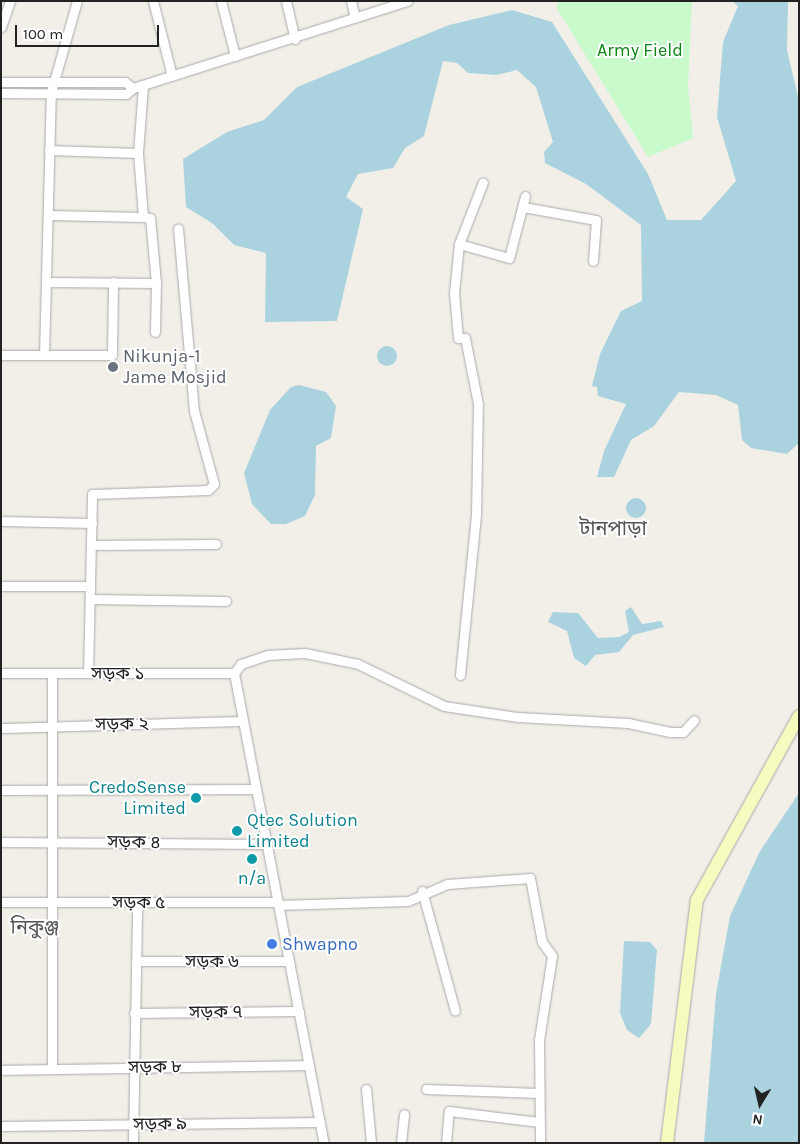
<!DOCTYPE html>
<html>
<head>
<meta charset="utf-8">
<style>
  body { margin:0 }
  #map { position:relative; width:800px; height:1144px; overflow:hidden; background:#f2efe9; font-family:Karla,"Noto Sans Bengali",sans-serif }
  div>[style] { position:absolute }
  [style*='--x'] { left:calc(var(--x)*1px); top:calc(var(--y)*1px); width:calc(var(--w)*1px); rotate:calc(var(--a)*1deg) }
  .park>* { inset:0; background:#c8facc }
  .water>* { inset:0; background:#aad3df }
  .round { border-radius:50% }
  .roads { filter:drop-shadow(0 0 1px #a9a9a9) drop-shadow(0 0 1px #a9a9a9) }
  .minor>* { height:9px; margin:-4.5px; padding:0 4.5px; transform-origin:4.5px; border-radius:4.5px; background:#fff }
  .secondary>* { height:12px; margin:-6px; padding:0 6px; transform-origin:6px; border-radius:6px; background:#f7fabf }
  .dots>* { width:14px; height:14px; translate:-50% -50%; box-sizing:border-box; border:2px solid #fff; border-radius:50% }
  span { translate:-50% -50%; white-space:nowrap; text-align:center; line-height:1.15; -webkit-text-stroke:4px #fff; paint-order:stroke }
  .park-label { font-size:18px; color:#0c8416 }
  .worship-label { font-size:18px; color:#5b616d }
  .left { translate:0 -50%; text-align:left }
  .street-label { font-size:18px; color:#222 }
  .culture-label { font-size:18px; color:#0d838f }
  .right { translate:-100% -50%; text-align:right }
  .shop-label { font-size:18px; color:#366cbe }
  .quarter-label { font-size:20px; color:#555 }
  .frame { position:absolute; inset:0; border:2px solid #222; pointer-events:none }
  .north { position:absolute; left:735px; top:1079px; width:50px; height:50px; -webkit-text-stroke:4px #fff; paint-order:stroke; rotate:189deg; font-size:14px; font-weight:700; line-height:20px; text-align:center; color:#222 }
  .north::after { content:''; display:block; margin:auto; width:18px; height:22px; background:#222; clip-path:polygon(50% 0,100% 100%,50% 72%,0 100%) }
  .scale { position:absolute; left:15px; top:25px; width:144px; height:22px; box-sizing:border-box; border:2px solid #222; border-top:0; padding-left:6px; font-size:15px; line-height:18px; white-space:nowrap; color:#222; -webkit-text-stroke:4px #fff; paint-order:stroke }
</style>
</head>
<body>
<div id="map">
  <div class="park">
    <i style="clip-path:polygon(559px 1px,692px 1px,688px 87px,693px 138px,648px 157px,556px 7px)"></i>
  </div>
  <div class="water">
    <i style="clip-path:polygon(732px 1px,788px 1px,787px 50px,799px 101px,799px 443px,787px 454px,751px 448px,742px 440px,738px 405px,716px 395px,679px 392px,654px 426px,631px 440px,614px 477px,597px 477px,604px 451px,626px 404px,598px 396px,597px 387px,592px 386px,600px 354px,621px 311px,642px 301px,641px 225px,586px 184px,545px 163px,544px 152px,553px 142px,536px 87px,517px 70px,496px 75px,468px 73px,457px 63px,443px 61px,424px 136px,405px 148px,393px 168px,358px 174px,346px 197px,363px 209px,337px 321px,265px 322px,266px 253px,234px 245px,212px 223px,186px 207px,183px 159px,227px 132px,264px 120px,297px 87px,449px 25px,512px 10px,552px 22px,648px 174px,667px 220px,701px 220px,736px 181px,717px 117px,723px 42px,738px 6px)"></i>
    <i class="round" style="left:377px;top:346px;width:20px;height:20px"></i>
    <i style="clip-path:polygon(299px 385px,326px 392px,336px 406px,331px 438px,316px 446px,315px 495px,305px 516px,286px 524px,271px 524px,252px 504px,244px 473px,270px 410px,291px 387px)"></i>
    <i class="round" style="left:626px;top:498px;width:20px;height:20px"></i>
    <i style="clip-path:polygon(631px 607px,642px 624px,661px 621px,664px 627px,633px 635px,619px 652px,595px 655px,586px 666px,574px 658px,567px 631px,548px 622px,553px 612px,578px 613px,598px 638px,619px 637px,629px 632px,625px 611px)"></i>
    <i style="clip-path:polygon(799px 793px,799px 1143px,704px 1143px,716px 994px,730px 916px,760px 851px)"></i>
    <i style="clip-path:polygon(624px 941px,650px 942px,657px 950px,651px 1024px,639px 1038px,627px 1030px,620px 1013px)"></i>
  </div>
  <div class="roads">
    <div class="minor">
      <i style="--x:153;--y:1;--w:77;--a:75.8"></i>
      <i style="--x:221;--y:1;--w:57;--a:75.7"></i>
      <i style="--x:286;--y:1;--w:39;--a:77"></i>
      <i style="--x:351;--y:1;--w:17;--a:77"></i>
      <i style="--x:1;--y:27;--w:28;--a:-71"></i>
      <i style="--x:1;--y:82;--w:124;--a:0"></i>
      <i style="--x:125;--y:82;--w:10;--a:37"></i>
      <i style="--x:143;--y:86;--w:67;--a:94.3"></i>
      <i style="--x:138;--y:153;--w:64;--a:85.5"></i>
      <i style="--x:143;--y:217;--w:7;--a:8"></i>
      <i style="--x:150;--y:218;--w:65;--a:84.7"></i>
      <i style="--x:156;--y:283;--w:49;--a:91.2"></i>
      <i style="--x:1;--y:93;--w:125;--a:0.5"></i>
      <i style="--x:126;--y:94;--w:9;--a:-41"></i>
      <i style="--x:133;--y:88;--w:288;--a:-17.6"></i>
      <i style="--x:49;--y:150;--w:89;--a:1.9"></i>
      <i style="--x:523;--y:207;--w:74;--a:10.1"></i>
      <i style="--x:596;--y:220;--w:41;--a:94.2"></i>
      <i style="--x:49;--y:215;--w:94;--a:1.2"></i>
      <i style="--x:459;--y:244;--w:52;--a:15.6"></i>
      <i style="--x:509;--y:258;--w:64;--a:-75.5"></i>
      <i style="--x:47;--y:282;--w:109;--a:0.5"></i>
      <i style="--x:1;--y:355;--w:111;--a:0"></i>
      <i style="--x:112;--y:355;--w:73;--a:-89.2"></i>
      <i style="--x:44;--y:355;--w:263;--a:-88.5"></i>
      <i style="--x:51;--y:92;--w:95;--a:-74.1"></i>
      <i style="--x:1;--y:521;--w:91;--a:1.3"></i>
      <i style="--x:91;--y:545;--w:125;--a:-0.5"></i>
      <i style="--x:1;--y:586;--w:89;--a:0"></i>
      <i style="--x:90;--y:599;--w:136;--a:0.8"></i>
      <i style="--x:1;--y:673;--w:233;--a:0"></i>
      <i style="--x:88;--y:673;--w:179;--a:-88.7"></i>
      <i style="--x:92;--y:494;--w:116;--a:-2"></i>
      <i style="--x:208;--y:490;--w:8;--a:-45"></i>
      <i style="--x:214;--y:484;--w:76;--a:-105.3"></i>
      <i style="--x:194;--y:411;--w:183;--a:-95"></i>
      <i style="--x:234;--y:673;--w:11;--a:-52"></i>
      <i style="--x:241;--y:664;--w:28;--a:-19"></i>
      <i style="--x:267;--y:655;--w:38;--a:-3"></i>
      <i style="--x:305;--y:653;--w:54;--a:11.7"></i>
      <i style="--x:358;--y:664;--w:96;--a:26"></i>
      <i style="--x:444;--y:706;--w:75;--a:8.5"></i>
      <i style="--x:518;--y:717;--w:110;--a:3.1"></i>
      <i style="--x:628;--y:723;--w:43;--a:12.1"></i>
      <i style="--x:670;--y:732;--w:13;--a:0"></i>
      <i style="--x:683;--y:732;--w:16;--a:-47"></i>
      <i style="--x:234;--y:673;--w:479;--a:79.2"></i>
      <i style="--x:460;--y:675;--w:161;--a:-84.3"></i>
      <i style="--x:476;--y:515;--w:111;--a:-89"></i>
      <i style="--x:478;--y:404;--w:67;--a:-101.1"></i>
      <i style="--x:465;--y:338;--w:7;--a:180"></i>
      <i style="--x:458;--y:338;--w:45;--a:-95.1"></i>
      <i style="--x:454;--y:293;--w:49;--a:-84.2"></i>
      <i style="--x:459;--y:244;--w:66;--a:-68.8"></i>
      <i style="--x:1;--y:728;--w:242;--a:-1.7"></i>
      <i style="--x:1;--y:790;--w:255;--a:-0.2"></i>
      <i style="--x:1;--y:842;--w:266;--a:0.4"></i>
      <i style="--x:422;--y:891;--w:124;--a:74.6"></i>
      <i style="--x:1;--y:902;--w:277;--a:0"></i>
      <i style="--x:278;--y:905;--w:130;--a:-1.8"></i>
      <i style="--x:408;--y:901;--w:43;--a:-23.6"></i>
      <i style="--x:447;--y:884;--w:83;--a:-4.1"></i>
      <i style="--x:530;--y:878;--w:65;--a:79.4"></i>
      <i style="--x:542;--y:942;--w:17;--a:54"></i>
      <i style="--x:552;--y:956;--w:85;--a:98.8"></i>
      <i style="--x:539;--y:1040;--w:103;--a:89.4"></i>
      <i style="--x:136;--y:961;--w:153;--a:0"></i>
      <i style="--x:134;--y:1013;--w:165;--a:-0.7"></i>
      <i style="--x:52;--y:1069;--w:396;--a:-90"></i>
      <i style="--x:1;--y:1070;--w:308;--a:-0.9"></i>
      <i style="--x:366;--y:1089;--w:54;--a:84.7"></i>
      <i style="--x:426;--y:1089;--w:113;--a:2"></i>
      <i style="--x:1;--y:1126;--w:319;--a:-0.7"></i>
      <i style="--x:133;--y:1143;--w:241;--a:-89"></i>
      <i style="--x:401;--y:1143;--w:29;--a:-84"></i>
      <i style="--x:446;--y:1143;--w:32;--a:-85"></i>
      <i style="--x:449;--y:1111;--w:91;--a:7"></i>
    </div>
    <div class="secondary">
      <i style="--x:667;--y:1143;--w:245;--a:-83"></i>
      <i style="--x:697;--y:900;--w:210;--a:-61"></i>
    </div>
  </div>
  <div class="dots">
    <i style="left:113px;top:367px;background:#6b7280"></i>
    <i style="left:196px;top:798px;background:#0f9aa8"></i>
    <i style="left:237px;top:831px;background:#0f9aa8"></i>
    <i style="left:252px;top:859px;background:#0f9aa8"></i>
    <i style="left:272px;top:944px;background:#3f7fe0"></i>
  </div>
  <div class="park-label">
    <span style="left:640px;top:50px">Army Field</span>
  </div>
  <div class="worship-label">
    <span class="left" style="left:123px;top:367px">Nikunja-1<br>Jame Mosjid</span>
  </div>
  <div class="street-label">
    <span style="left:118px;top:673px">সড়ক ১</span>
    <span style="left:122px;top:724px;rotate:-1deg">সড়ক ২</span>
    <span style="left:134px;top:842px;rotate:1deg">সড়ক ৪</span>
    <span style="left:139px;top:902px">সড়ক ৫</span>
    <span style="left:212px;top:961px">সড়ক ৬</span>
    <span style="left:216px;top:1012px;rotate:-1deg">সড়ক ৭</span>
    <span style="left:155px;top:1067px;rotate:-1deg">সড়ক ৮</span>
    <span style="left:160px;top:1124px;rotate:-1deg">সড়ক ৯</span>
  </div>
  <div class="culture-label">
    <span class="right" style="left:186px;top:798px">CredoSense<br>Limited</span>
    <span class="left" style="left:247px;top:831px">Qtec Solution<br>Limited</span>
    <span style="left:252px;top:878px">n/a</span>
  </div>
  <div class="shop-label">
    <span class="left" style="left:282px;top:944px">Shwapno</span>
  </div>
  <div class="quarter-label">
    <span style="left:613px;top:528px">টানপাড়া</span>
    <span style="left:35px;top:927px">নিকুঞ্জ</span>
  </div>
  <div class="frame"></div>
  <div class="north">N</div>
  <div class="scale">100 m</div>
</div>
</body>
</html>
